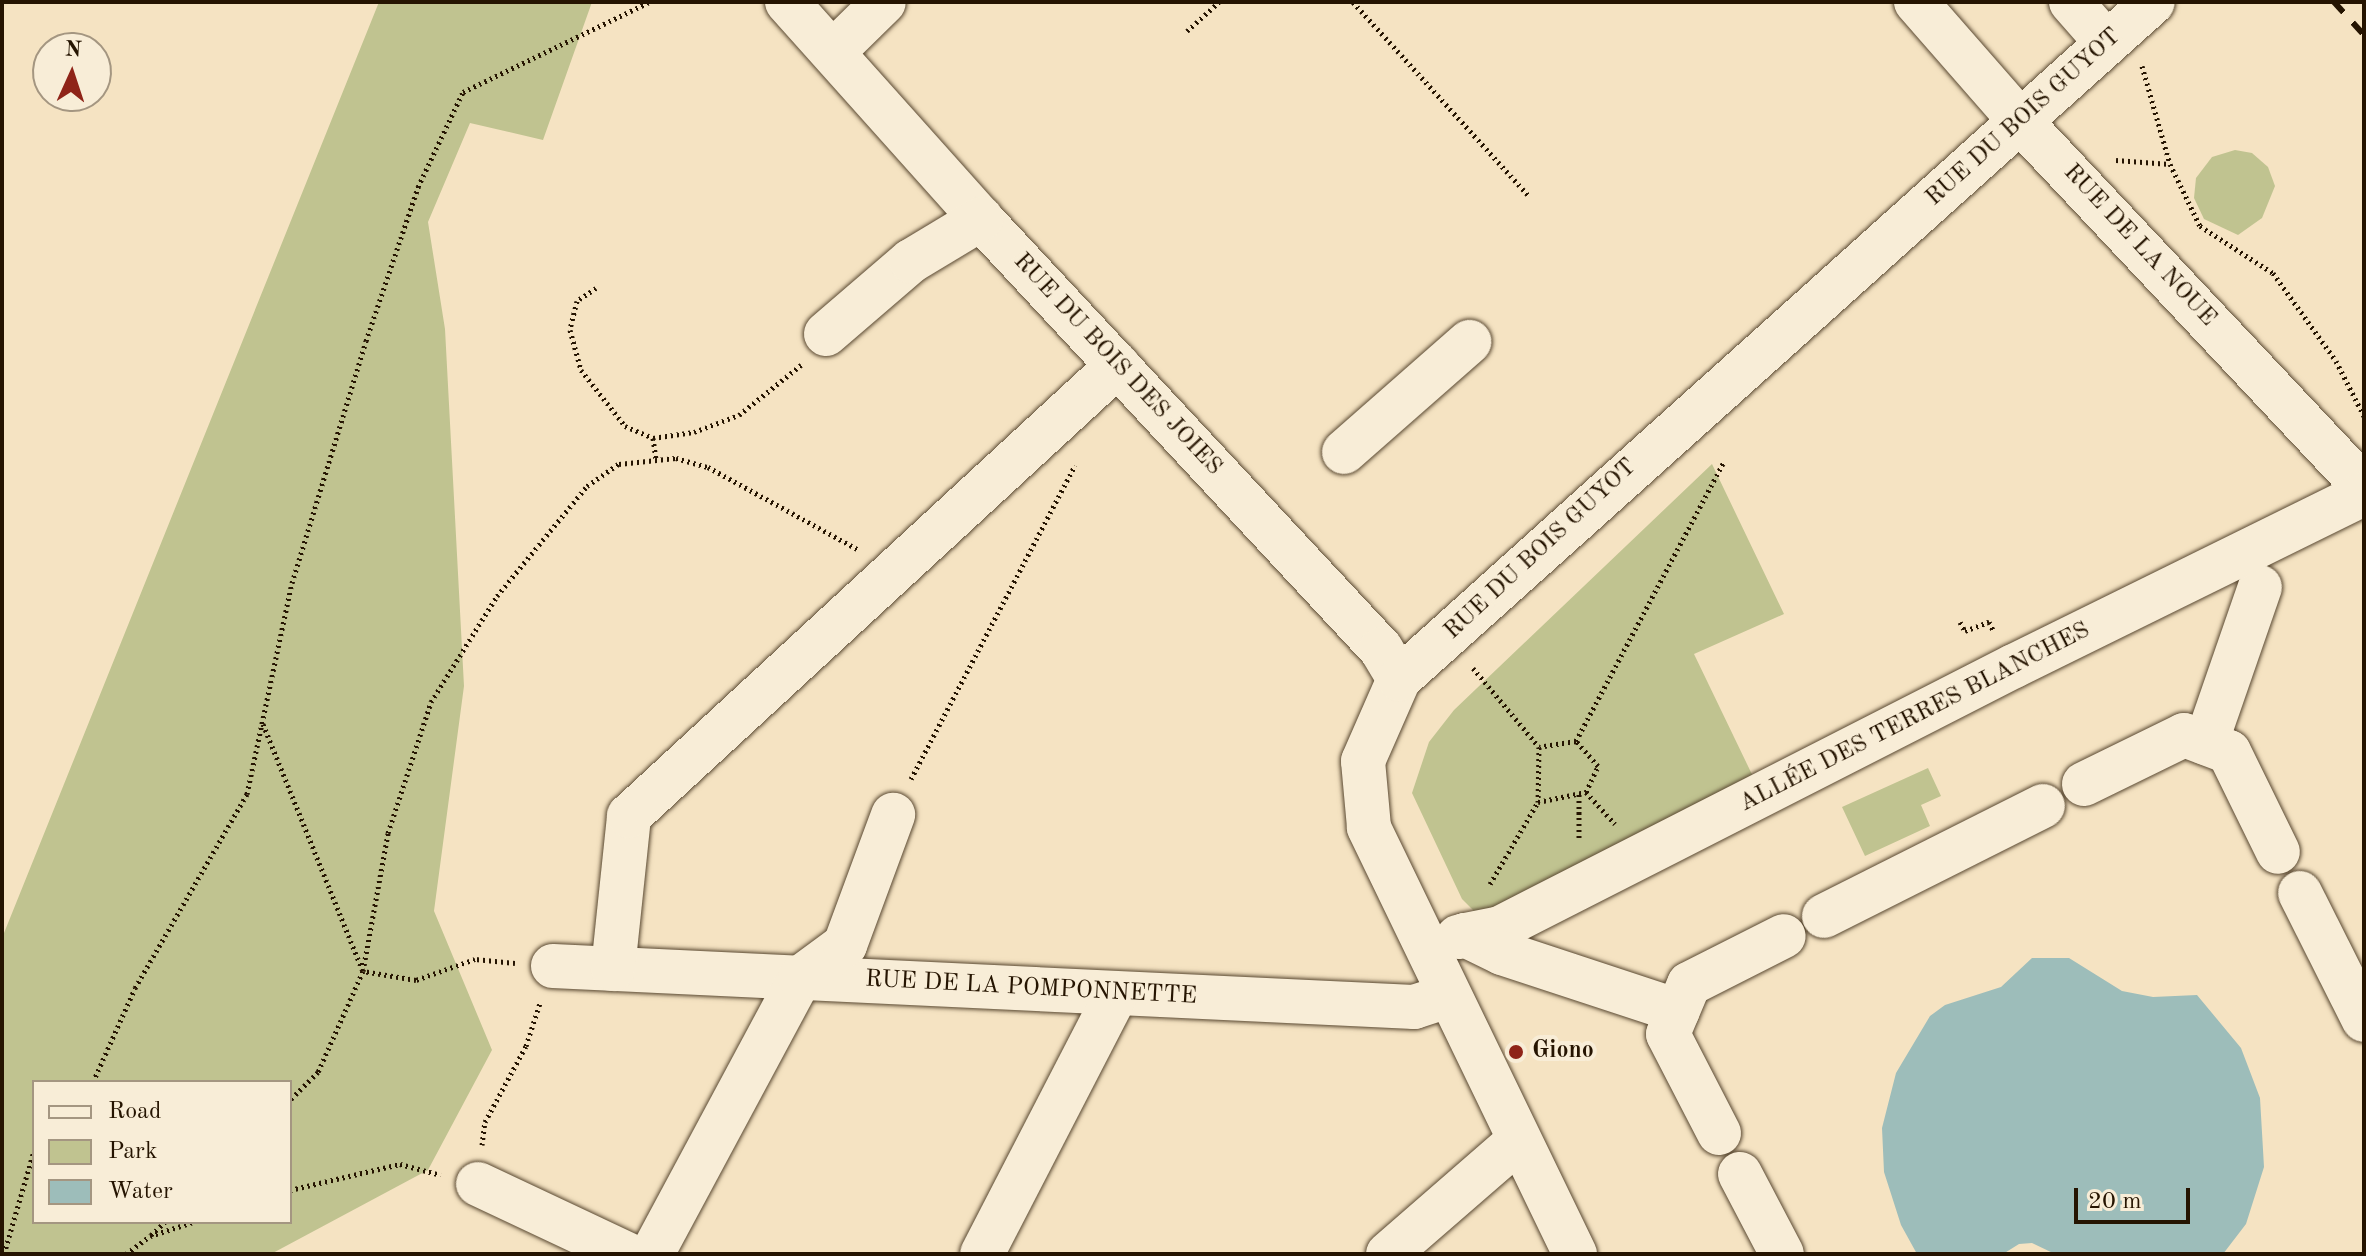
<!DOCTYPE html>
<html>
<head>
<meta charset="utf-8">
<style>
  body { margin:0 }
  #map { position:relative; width:2366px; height:1256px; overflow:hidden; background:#f5e3c2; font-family:"Old Standard TT",serif }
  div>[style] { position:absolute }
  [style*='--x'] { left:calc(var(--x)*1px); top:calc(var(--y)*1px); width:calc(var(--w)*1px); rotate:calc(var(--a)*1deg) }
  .green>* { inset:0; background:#c0c390 }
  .water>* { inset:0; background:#9dbdba }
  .path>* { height:5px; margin-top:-2.5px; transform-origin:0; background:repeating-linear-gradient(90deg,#251401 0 2px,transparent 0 6px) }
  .roads { filter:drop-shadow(0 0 2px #594831) drop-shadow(0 0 2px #594831) }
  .minor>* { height:44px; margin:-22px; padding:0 22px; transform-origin:22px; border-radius:22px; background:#f8edd7 }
  .rail>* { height:6px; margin-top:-3px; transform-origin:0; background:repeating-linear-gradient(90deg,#251401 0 14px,transparent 0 28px) }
  .dots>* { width:22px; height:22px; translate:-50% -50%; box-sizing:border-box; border:4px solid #f8edd7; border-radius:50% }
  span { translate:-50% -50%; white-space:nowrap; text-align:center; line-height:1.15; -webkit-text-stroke:8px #f8edd7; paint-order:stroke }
  .street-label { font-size:24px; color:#251401 }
  .poi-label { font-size:24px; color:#251401; font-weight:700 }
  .left { translate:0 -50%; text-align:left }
  .frame { position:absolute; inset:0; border:4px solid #251401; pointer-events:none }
  .legend { position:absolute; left:32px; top:1080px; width:260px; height:144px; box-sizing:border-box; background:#f8edd7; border:2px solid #a49681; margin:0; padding:10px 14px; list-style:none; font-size:24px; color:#251401 }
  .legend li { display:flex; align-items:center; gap:16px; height:40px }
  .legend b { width:40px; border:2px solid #a49681 }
  .north { position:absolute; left:32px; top:32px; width:80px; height:80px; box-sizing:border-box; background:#f8edd7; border:2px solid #a49681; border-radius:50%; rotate:3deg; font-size:22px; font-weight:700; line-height:32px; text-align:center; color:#251401 }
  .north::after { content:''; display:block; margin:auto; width:28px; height:36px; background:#8f2418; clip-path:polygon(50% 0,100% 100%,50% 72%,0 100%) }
  .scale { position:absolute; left:2074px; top:1188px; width:116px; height:36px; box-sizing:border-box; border:4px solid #251401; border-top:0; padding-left:10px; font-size:24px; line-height:28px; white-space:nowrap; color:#251401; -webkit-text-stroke:6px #f8edd7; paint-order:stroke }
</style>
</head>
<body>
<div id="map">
  <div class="green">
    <i style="clip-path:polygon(evenodd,379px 2px,592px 2px,543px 140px,470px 123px,428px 222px,445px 329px,464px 686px,434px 911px,492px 1050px,428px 1170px,271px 1254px,2px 1254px,2px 938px,379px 2px,34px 1082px,290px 1082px,290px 1222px,34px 1222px,34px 1082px)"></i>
    <i style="clip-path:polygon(2235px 150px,2252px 153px,2268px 167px,2275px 186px,2262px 218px,2238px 235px,2204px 219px,2194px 198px,2196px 178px,2212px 157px)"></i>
    <i style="clip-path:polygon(1712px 464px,1784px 614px,1694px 654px,1760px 791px,1484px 921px,1462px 899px,1412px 793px,1429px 742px,1454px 710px)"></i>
    <i style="clip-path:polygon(1928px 768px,1941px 796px,1921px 805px,1930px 826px,1865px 856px,1842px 807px)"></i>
  </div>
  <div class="water">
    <i style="clip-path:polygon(2032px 958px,2069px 958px,2122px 991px,2153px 997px,2197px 995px,2241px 1048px,2260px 1098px,2264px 1167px,2246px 1224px,2223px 1254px,2055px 1254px,2032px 1243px,2019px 1244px,2003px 1254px,1917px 1254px,1901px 1225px,1884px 1172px,1882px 1128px,1896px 1073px,1930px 1016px,1945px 1005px,2001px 987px)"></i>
  </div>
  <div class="path">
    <i style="--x:1353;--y:2;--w:263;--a:47.8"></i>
    <i style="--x:1187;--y:31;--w:43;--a:-42.2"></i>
    <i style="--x:2142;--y:66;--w:102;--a:74.1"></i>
    <i style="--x:2170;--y:164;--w:69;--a:64.2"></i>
    <i style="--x:2200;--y:226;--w:87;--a:32.8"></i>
    <i style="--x:2273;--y:273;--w:108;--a:54.4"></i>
    <i style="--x:2336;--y:361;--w:62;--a:63"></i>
    <i style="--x:2116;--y:160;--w:54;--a:4.2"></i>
    <i style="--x:596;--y:288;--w:23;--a:146"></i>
    <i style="--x:577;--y:301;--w:30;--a:104"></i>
    <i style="--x:570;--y:330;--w:41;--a:74.6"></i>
    <i style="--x:581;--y:370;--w:71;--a:51.8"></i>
    <i style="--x:625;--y:426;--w:30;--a:23"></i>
    <i style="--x:653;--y:438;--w:41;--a:-8.3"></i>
    <i style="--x:694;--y:432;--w:48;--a:-20.7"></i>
    <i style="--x:739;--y:415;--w:80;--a:-38.9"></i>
    <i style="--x:653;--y:438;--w:22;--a:82"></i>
    <i style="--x:1960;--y:622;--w:10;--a:61"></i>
    <i style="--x:1965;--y:631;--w:26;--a:-21"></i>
    <i style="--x:1989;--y:622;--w:11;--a:63"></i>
    <i style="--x:1473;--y:668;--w:103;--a:50.1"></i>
    <i style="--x:263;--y:724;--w:266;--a:68"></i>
    <i style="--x:363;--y:971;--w:111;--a:114"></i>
    <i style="--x:318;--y:1072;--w:40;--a:135"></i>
    <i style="--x:1576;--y:741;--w:317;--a:-62.1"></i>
    <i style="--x:911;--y:779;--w:354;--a:-62.4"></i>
    <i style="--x:1586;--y:792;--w:43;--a:47.8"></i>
    <i style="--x:1579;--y:794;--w:47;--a:90"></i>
    <i style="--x:1490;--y:884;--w:95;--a:-59.7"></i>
    <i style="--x:1538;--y:802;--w:49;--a:-11.8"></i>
    <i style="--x:1586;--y:792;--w:29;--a:-65"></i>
    <i style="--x:1598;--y:766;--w:33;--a:-131"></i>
    <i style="--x:1576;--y:741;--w:37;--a:171"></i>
    <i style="--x:1539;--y:747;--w:55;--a:91"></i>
    <i style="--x:515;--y:963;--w:40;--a:-174.3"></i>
    <i style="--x:475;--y:959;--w:63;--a:160.4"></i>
    <i style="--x:416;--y:980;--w:54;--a:-170.4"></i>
    <i style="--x:363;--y:971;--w:140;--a:-79.7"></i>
    <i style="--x:388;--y:833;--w:138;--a:-71.8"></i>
    <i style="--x:431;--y:702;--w:125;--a:-58.1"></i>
    <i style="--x:497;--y:596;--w:142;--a:-50.7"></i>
    <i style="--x:587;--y:486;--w:39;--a:-35"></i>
    <i style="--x:619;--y:464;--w:57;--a:-6"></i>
    <i style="--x:676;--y:458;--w:33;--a:16"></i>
    <i style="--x:708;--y:467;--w:172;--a:28.8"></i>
    <i style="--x:93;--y:1082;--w:103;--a:-65.9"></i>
    <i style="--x:135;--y:988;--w:224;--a:-60"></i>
    <i style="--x:247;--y:794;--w:216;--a:-78"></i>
    <i style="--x:292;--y:583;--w:253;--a:-73"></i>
    <i style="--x:366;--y:341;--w:163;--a:-71.3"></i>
    <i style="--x:418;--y:187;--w:105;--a:-64.7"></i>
    <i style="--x:463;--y:92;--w:207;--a:-25.8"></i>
    <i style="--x:482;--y:1145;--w:23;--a:-83"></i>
    <i style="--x:485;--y:1122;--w:86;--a:-61.7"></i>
    <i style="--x:526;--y:1046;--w:45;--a:-72"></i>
    <i style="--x:290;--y:1190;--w:113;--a:-13.3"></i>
    <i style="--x:400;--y:1164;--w:42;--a:15"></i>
    <i style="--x:151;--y:1235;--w:19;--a:-43"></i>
    <i style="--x:4;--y:1254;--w:107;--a:-73.8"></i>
    <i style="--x:126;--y:1254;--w:30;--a:-37"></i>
    <i style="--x:150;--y:1236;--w:45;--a:-18"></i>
  </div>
  <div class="roads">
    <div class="minor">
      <i style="--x:787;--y:2;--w:291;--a:48.2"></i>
      <i style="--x:981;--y:219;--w:587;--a:47.07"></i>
      <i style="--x:1381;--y:649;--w:35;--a:59"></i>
      <i style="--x:1916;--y:2;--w:159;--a:48.8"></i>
      <i style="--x:2021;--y:122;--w:501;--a:46.78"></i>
      <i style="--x:2071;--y:2;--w:53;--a:48.8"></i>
      <i style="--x:833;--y:52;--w:71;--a:-44.4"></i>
      <i style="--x:826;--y:334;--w:112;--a:-40.7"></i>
      <i style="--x:911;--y:261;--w:82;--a:-31"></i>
      <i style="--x:1344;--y:452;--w:167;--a:-41.3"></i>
      <i style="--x:2206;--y:743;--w:165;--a:-70.9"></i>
      <i style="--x:2084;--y:784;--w:111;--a:-26.1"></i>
      <i style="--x:2184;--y:735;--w:48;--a:20.7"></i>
      <i style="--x:2229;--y:752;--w:111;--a:63.9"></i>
      <i style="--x:2300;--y:893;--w:142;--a:63.3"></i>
      <i style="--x:1824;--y:916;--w:245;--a:-26.7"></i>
      <i style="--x:1465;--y:935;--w:36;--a:-11"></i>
      <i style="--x:1500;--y:928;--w:577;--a:-27.01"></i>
      <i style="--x:2014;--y:666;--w:390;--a:-26.2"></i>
      <i style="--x:1458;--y:937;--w:7;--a:-16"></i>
      <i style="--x:1465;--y:935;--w:41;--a:25.9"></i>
      <i style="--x:1502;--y:953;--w:185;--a:18.2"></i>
      <i style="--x:553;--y:966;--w:862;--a:2.73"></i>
      <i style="--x:1414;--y:1007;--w:36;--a:-18"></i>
      <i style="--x:613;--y:969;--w:154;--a:-84"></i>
      <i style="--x:629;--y:816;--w:665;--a:-42.69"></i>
      <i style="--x:1719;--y:1133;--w:111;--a:-117.3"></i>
      <i style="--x:1668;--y:1034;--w:54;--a:-67.2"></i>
      <i style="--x:1689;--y:984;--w:106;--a:-26.8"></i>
      <i style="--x:1740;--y:1174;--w:90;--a:62.3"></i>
      <i style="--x:478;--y:1184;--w:165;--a:25.2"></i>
      <i style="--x:652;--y:1254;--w:313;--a:-61.8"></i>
      <i style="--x:800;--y:978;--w:56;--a:-36.3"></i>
      <i style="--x:845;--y:945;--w:139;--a:-69.7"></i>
      <i style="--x:982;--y:1254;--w:292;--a:-62.7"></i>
      <i style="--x:1388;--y:1254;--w:171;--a:-41"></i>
      <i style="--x:1575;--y:1254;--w:474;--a:-115.8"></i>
      <i style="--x:1369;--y:827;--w:66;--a:-95.2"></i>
      <i style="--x:1363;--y:761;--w:90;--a:-66.3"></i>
      <i style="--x:1399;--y:679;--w:1013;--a:-41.92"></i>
    </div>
  </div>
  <div class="rail">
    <i style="--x:2334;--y:2;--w:45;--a:47.7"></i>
  </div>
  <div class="dots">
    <i style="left:1516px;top:1052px;background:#8f2418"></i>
  </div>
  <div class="street-label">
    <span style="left:2024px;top:118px;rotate:-42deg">RUE DU BOIS GUYOT</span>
    <span style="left:2139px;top:246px;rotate:47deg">RUE DE LA NOUE</span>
    <span style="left:1117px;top:365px;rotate:47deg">RUE DU BOIS DES JOIES</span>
    <span style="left:1541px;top:550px;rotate:-43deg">RUE DU BOIS GUYOT</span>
    <span style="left:1915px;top:718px;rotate:-27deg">ALLÉE DES TERRES BLANCHES</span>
    <span style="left:1031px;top:989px;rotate:3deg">RUE DE LA POMPONNETTE</span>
  </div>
  <div class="poi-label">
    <span class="left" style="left:1532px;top:1052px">Giono</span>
  </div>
  <div class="frame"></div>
  <ul class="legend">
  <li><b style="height:10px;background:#f8edd7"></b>Road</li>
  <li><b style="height:22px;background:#c0c390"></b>Park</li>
  <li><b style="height:22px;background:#9dbdba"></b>Water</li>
  </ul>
  <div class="north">N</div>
  <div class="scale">20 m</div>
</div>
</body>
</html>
